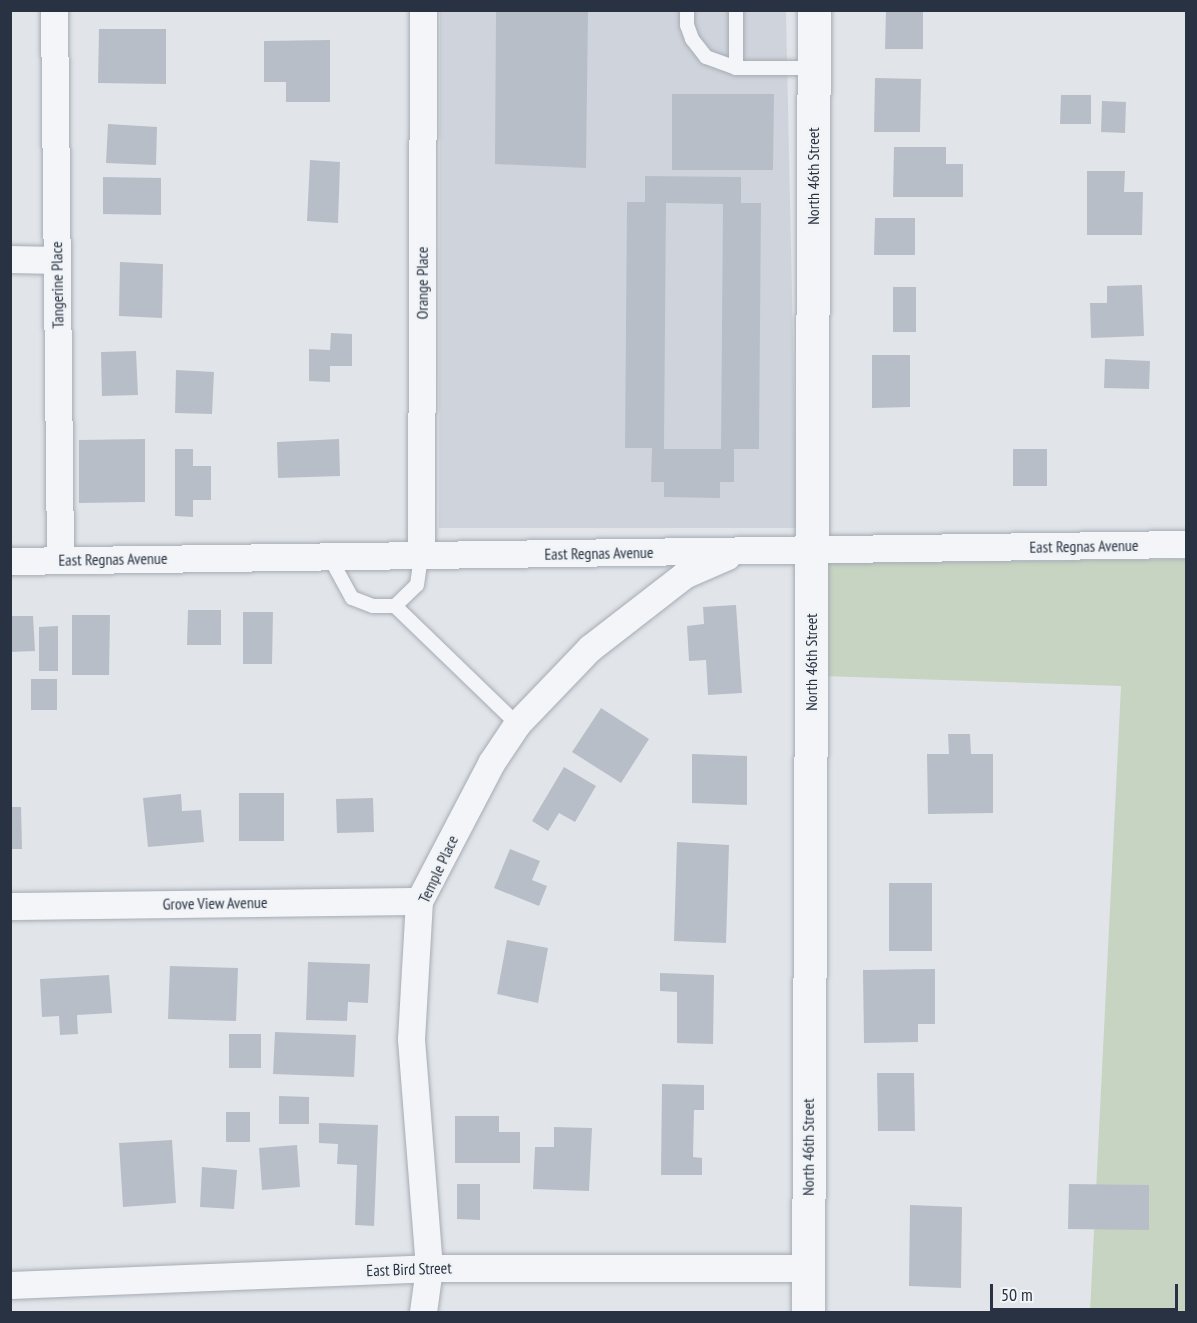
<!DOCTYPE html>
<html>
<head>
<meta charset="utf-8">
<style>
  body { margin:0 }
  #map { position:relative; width:1197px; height:1323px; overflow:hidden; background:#e1e5ea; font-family:"PT Sans Narrow",sans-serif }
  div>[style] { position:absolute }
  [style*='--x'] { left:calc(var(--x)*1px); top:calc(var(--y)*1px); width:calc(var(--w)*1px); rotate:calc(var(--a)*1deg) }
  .built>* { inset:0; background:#cfd4dc }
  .green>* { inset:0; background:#c7d4c2 }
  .building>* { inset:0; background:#b8bec7 }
  .roads { filter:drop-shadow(0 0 2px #a6acb4) drop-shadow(0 0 2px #a6acb4) }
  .service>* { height:14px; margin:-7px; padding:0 7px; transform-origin:7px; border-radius:7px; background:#f4f5f8 }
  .minor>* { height:27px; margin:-13.5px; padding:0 13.5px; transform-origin:13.5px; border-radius:13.5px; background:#f4f5f8 }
  .tertiary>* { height:33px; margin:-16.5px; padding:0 16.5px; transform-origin:16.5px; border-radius:16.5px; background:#f4f5f8 }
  span { translate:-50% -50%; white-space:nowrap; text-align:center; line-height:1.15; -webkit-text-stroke:5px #f1f4f7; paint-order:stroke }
  .street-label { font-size:16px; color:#293242 }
  .frame { position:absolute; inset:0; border:12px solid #293242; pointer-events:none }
  .scale { position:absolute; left:990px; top:1284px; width:188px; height:27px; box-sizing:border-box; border:3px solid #293242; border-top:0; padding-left:8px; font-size:18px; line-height:21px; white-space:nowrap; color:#293242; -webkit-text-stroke:4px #f1f4f7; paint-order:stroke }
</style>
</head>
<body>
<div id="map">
  <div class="built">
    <i style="clip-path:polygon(440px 11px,786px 11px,797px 528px,439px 528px)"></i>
  </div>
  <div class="green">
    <i style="clip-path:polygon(1186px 559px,1186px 1312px,1090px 1312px,1121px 686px,823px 676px,824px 563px)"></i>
  </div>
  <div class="building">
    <i style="clip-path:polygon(496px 10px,588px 10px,586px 168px,495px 164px)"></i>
    <i style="clip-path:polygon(886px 10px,923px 11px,923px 49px,885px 49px)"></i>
    <i style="clip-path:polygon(99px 29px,166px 29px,166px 84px,98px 83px)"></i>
    <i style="clip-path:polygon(330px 40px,330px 102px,286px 102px,286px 82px,264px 82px,264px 41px)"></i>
    <i style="clip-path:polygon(875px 78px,921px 79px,920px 132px,874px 132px)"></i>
    <i style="clip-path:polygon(672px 94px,774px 94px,773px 170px,672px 170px)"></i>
    <i style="clip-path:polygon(1061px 95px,1091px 95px,1091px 124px,1060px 124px)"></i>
    <i style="clip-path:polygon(1102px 101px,1126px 102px,1125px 133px,1101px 132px)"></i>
    <i style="clip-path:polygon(108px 124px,157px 127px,156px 165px,106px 163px)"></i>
    <i style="clip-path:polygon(894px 147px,946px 147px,946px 164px,963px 164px,963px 197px,893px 197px)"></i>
    <i style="clip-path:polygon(310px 160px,340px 162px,338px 223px,307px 221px)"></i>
    <i style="clip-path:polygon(1087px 171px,1125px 171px,1124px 192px,1143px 192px,1142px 235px,1087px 235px)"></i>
    <i style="clip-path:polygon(evenodd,645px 176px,741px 177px,741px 203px,761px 203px,759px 449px,734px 449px,734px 482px,720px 482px,720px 498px,664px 497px,664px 482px,651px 482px,652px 448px,625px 448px,627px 202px,645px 202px,645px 176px,666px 203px,723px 204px,721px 449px,664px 449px,666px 203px)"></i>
    <i style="clip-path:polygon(103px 177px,161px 178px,161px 215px,103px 214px)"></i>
    <i style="clip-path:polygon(875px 218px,915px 218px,915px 255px,874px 255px)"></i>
    <i style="clip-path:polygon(120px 262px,163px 264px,162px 318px,119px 316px)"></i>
    <i style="clip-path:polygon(1142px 285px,1144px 336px,1091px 338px,1090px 303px,1107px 303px,1107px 286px)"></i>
    <i style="clip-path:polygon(893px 287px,916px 287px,916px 332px,893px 332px)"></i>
    <i style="clip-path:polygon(331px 333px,352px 334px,352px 366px,330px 366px,330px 382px,309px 381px,309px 349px,330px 350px)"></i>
    <i style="clip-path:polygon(136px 351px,138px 395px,102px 396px,101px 352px)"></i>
    <i style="clip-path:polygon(872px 355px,910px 355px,910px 407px,872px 408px)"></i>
    <i style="clip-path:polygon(1105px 359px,1150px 361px,1149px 389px,1104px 388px)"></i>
    <i style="clip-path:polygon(176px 370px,214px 372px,212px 414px,175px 413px)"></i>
    <i style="clip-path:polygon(145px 439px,145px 502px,79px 503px,79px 440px)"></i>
    <i style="clip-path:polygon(339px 439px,340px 476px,278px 478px,277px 442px)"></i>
    <i style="clip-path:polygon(175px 449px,193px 449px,193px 466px,211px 466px,211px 500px,193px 500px,193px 517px,175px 516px)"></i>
    <i style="clip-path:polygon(1013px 449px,1047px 449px,1047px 486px,1013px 486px)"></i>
    <i style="clip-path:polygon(736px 605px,742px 693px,708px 695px,706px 660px,689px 661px,687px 626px,704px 624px,703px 607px)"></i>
    <i style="clip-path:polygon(188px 610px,221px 610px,221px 645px,187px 645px)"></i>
    <i style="clip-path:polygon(243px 612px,273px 612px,272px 664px,243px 664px)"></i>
    <i style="clip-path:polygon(72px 615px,110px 615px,109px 675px,72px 675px)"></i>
    <i style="clip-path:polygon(10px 616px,33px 616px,35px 651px,10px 652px)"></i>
    <i style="clip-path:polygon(58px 626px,58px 671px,39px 671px,39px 627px)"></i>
    <i style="clip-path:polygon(31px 679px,57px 679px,57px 710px,31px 710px)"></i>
    <i style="clip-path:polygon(601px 708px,649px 739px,621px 783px,572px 752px)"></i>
    <i style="clip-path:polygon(948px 734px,970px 734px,971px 754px,993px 754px,993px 813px,928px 814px,927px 754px,949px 754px)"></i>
    <i style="clip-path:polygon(692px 754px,747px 756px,747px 805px,692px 803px)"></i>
    <i style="clip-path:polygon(564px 767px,596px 786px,575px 822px,559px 813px,548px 831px,532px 821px)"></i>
    <i style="clip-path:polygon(239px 793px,284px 793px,284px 841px,239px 841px)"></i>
    <i style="clip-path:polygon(181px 794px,182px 811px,201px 810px,204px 842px,148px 847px,143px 798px)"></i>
    <i style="clip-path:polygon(373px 798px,374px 832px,337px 833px,336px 799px)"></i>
    <i style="clip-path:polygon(10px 807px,21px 807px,22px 849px,10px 849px)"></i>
    <i style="clip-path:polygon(677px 842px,729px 845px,726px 943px,674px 941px)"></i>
    <i style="clip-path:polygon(510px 849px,540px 861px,532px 880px,547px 886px,539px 906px,494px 888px)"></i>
    <i style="clip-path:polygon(889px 883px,932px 883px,932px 951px,889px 951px)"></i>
    <i style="clip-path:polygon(507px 940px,548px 948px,538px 1003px,497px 994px)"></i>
    <i style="clip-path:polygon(308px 962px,370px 964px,368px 1003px,348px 1002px,347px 1021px,306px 1020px)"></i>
    <i style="clip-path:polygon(170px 966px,238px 968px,236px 1021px,168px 1019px)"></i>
    <i style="clip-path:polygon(935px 969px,935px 1024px,918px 1024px,918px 1042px,864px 1043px,863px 970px)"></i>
    <i style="clip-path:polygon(660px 973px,714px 975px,713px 1044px,677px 1043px,677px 992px,660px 991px)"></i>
    <i style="clip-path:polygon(109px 975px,112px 1013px,77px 1015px,78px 1034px,60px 1035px,59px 1016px,42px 1017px,40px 979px)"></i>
    <i style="clip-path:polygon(275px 1032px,356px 1035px,354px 1077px,273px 1074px)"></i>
    <i style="clip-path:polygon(229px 1034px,261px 1034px,261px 1068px,229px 1068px)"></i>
    <i style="clip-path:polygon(877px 1073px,914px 1073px,915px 1131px,878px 1131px)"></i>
    <i style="clip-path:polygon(662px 1084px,704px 1085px,704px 1110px,694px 1110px,693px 1157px,702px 1158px,702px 1175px,661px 1175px)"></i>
    <i style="clip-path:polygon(279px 1096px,309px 1097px,309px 1124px,279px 1124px)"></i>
    <i style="clip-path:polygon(226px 1112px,250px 1112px,250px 1142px,226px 1142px)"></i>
    <i style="clip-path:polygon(455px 1116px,499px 1116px,499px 1132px,520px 1132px,520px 1163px,455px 1163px)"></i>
    <i style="clip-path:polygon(319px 1123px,378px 1125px,374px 1226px,355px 1225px,357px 1165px,337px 1164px,338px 1144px,319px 1143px)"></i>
    <i style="clip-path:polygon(554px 1127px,592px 1128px,589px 1191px,533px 1189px,535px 1147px,554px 1147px)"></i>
    <i style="clip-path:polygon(172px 1140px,176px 1203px,123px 1207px,119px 1143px)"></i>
    <i style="clip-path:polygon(297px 1145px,300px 1187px,262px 1190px,259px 1148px)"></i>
    <i style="clip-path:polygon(202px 1167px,237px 1170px,234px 1209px,200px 1207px)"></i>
    <i style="clip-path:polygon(457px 1184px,480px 1184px,480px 1220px,457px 1219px)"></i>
    <i style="clip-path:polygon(1069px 1184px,1149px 1185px,1149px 1230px,1068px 1229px)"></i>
    <i style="clip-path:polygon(910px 1205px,962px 1207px,961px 1288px,909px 1286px)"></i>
  </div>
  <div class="roads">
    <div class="service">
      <i style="--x:687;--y:10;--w:15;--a:90"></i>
      <i style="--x:687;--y:25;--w:15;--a:70"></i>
      <i style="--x:692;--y:39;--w:23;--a:52"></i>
      <i style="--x:706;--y:57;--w:32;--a:20"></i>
      <i style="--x:736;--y:10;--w:58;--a:90"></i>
      <i style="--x:736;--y:68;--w:78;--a:0"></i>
      <i style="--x:329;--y:556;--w:48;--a:61.3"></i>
      <i style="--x:352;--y:598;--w:22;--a:21"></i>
      <i style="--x:373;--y:606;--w:22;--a:0"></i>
      <i style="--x:395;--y:606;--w:30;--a:-44"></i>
      <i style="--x:417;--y:585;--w:30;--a:-82"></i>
      <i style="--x:395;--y:606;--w:170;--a:44"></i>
    </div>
    <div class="minor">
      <i style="--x:54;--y:10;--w:550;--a:89.37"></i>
      <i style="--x:10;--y:259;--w:47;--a:1.2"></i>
      <i style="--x:421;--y:555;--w:545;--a:-89.79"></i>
      <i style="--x:10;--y:561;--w:1176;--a:-0.83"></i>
      <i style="--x:10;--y:906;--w:409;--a:-0.7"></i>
      <i style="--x:10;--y:1285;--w:419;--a:-2.3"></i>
      <i style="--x:429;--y:1268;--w:379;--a:0"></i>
      <i style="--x:423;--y:1312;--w:44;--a:-82.2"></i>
      <i style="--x:429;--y:1268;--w:230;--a:-94.5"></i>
      <i style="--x:411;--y:1039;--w:138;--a:-86.7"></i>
      <i style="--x:419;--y:901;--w:156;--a:-62.4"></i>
      <i style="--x:491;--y:763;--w:47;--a:-56.3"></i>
      <i style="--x:517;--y:724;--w:105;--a:-46.2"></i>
      <i style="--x:590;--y:648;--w:119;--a:-37.8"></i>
      <i style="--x:684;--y:575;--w:47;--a:-23.8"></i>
    </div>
    <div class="tertiary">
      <i style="--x:808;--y:1312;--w:1302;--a:-89.74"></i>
    </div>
  </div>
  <div class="street-label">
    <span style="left:813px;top:176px;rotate:-90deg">North 46th Street</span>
    <span style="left:422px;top:283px;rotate:-90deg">Orange Place</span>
    <span style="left:57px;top:285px;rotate:-91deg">Tangerine Place</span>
    <span style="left:1084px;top:546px;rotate:-1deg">East Regnas Avenue</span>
    <span style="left:599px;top:553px;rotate:-1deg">East Regnas Avenue</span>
    <span style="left:113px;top:559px;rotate:-1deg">East Regnas Avenue</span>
    <span style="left:811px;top:662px;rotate:-90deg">North 46th Street</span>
    <span style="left:438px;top:869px;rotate:-65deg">Temple Place</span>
    <span style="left:215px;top:903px;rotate:-1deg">Grove View Avenue</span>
    <span style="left:808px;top:1147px;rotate:-90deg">North 46th Street</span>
    <span style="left:409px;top:1269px;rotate:-2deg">East Bird Street</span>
  </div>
  <div class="frame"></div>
  <div class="scale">50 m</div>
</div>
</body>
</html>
